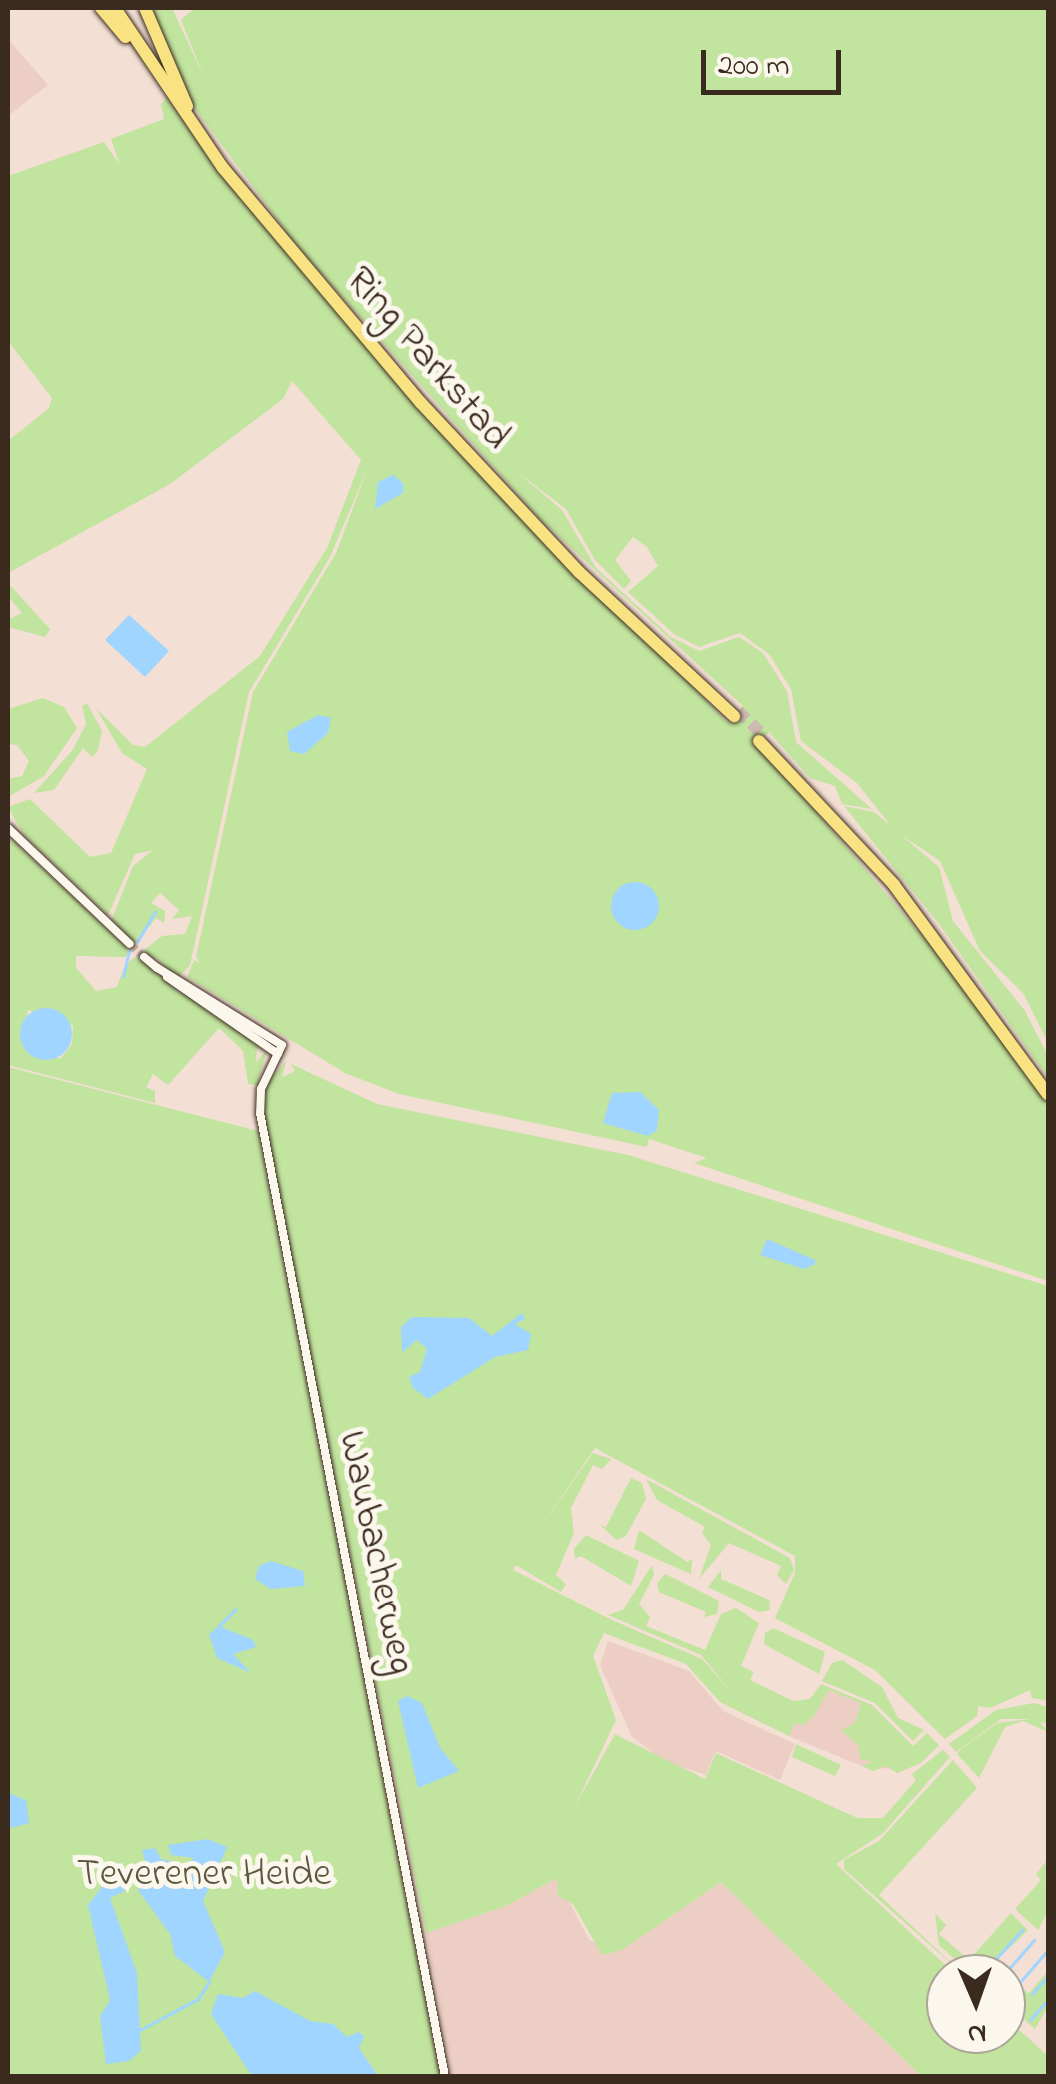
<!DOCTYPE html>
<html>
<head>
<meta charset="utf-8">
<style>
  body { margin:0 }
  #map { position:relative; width:1056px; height:2084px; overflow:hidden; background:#f3dfd4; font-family:"Indie Flower",sans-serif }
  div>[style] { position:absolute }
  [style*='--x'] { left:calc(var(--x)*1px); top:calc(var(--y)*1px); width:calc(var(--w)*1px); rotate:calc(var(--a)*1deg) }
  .built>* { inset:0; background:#edcec4 }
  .green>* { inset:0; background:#c1e49e }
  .water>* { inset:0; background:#9fd5fe }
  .round { border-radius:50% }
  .stream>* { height:2.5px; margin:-1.25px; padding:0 1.25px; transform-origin:1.25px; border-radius:1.25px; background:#9fd5fe }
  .secondary-tunnel>* { height:8px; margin-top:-4px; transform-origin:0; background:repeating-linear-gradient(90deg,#cebbb0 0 8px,transparent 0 12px) }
  .highway-tunnel>* { height:12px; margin-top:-6px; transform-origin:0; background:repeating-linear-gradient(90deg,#cebbb0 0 12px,transparent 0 18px) }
  .roads { filter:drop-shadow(0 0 2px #3b2a1e) drop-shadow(0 0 2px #3b2a1e) }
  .secondary>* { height:8px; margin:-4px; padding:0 4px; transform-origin:4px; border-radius:4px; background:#fbf7ec }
  .highway>* { height:12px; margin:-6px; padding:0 6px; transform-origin:6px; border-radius:6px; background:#f8e281 }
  span { translate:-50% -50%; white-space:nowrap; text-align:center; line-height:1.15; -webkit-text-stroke:10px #fbf7ec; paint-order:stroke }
  .street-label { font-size:40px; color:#3b2a1e }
  .park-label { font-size:40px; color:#5c583e }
  .frame { position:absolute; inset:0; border:10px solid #3b2a1e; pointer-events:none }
  .north { position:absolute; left:926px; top:1954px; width:100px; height:100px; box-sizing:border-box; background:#fbf7ec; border:2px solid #aea59a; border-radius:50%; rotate:178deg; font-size:28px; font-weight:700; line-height:40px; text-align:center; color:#3b2a1e }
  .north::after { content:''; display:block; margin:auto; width:35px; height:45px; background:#3b2a1e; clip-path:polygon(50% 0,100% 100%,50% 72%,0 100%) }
  .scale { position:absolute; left:701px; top:50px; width:140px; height:45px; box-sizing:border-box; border:5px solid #3b2a1e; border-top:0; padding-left:12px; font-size:30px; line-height:35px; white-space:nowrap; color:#3b2a1e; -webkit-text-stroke:8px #fbf7ec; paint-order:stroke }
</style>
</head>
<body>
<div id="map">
  <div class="built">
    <i style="clip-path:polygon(8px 39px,48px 85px,8px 116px)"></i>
    <i style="clip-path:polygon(608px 1641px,689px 1671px,723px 1711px,795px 1744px,780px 1780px,716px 1751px,706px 1775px,664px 1761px,632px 1737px,600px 1665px)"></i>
    <i style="clip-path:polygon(825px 1687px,871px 1706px,895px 1769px,864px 1767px,789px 1736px,794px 1720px)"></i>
    <i style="clip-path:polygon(557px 1878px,589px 1940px,622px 1950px,721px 1882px,921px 2076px,452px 2076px,426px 1933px,506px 1906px)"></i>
  </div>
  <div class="green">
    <i style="clip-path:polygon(evenodd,147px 8px,172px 8px,204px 77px,181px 20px,195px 8px,1048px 8px,1048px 1043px,1023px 993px,980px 951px,940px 861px,894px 830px,857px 783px,801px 741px,791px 689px,769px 654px,740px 633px,699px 647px,674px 634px,628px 592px,658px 566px,647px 547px,633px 537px,615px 560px,631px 581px,624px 589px,595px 560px,566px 509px,516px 471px,562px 510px,596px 568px,671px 637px,699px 651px,739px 637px,763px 653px,787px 691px,796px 742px,872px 809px,842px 804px,835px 786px,810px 778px,769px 732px,757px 743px,976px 999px,1048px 1100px,1048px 1281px,694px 1163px,707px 1158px,649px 1139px,647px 1147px,399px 1094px,345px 1073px,187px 977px,194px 960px,200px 963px,196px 957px,253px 692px,336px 553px,369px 465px,330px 557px,249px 692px,190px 965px,178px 978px,158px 960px,149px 955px,143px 960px,182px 995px,179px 990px,264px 1047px,257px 1049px,256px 1062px,267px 1050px,257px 1085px,248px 1084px,243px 1051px,219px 1028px,168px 1085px,153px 1074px,146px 1087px,155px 1091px,155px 1103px,8px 1065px,8px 836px,124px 945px,130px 939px,110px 922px,118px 926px,112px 919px,133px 866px,153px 850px,135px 854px,108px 915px,24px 835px,8px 807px,30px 799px,90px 857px,111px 853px,147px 769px,122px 753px,96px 708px,133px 745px,145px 747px,260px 656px,327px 548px,361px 460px,292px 381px,283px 399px,170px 484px,8px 573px,8px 441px,49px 408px,52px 398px,8px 341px,8px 176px,104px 142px,120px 165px,111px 139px,164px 119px,161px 105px,166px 97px,228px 184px,430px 417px,727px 722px,743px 706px,540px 519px,297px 246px,193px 106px,147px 8px,160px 893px,179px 910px,172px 919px,192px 916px,185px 934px,162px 936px,125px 965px,117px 987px,96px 991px,76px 968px,76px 956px,125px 957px,156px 918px,164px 923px,165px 911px,151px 903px,160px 893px,147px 8px,28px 1010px,73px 1026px,72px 1044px,61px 1058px,44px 1058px,22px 1045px,28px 1010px)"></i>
    <i style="clip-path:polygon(8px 583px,50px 629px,45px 637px,8px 627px,8px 620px,22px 613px,8px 596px)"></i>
    <i style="clip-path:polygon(43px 698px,64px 707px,77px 728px,44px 776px,8px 797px,8px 779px,22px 776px,29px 761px,17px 745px,8px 744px,8px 709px)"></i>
    <i style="clip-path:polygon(87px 703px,102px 731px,98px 750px,92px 757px,83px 748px,54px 790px,34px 793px,72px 751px,86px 724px,82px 706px)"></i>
    <i style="clip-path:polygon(844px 806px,874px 812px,939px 867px,953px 921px,1025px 1011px,1048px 1056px,1048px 1078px,940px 925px)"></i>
    <i style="clip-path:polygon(286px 1061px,282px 1077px,295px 1071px,291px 1064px,377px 1104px,628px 1155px,1048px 1286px,1048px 1701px,1032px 1698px,1030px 1690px,990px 1708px,978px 1706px,977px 1716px,945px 1739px,875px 1670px,775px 1618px,795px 1573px,795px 1556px,595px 1448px,527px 1547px,593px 1453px,611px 1459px,602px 1469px,593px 1465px,571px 1508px,574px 1533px,556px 1575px,566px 1584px,561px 1592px,516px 1565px,513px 1570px,612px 1620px,702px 1659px,734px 1695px,701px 1655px,608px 1615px,623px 1610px,652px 1565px,654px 1575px,639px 1604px,650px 1617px,646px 1626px,705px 1650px,721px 1614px,736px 1608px,759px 1623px,741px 1666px,754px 1672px,750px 1680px,793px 1701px,810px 1699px,821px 1684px,872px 1705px,913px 1746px,927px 1733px,939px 1745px,921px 1763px,897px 1773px,886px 1766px,873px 1771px,861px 1766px,873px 1762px,860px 1759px,859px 1746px,841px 1730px,855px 1723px,861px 1703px,829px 1690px,815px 1714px,804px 1725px,795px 1723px,789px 1736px,720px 1702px,686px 1664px,604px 1633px,593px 1656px,616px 1720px,574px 1808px,615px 1734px,705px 1779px,716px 1753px,857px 1818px,883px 1818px,916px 1780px,912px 1774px,943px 1750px,950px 1757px,882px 1834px,836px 1864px,955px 1974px,946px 1974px,946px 2034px,1006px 2034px,1006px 2018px,1048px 2056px,1048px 2076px,921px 2076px,721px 1882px,622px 1950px,602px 1955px,573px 1904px,558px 1896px,557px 1878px,506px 1906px,426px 1933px,262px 1114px,268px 1081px)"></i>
    <i style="clip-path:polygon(8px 1067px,258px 1131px,440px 2076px,8px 2076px)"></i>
    <i style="clip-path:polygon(631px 1478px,642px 1483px,646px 1499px,626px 1536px,617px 1540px,600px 1525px,606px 1527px)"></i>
    <i style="clip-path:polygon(646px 1479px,790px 1558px,794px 1570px,786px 1584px,777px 1575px,781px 1566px,729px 1543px,699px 1579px,711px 1545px,702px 1533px,705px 1527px,657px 1500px)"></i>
    <i style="clip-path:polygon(639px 1530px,687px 1562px,692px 1559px,691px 1574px,634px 1549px)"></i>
    <i style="clip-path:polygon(586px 1535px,639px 1561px,631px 1586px,581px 1556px,575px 1559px,574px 1549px)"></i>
    <i style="clip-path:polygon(721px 1570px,721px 1579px,769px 1600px,770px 1610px,759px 1612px,708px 1587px)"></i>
    <i style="clip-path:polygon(665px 1574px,719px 1601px,717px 1614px,704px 1617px,706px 1612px,659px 1592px,657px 1583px)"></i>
    <i style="clip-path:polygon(773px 1628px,825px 1652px,819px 1674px,764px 1644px,765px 1633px)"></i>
    <i style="clip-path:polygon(842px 1660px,882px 1687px,898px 1718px,924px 1730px,913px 1741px,875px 1703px,822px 1681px,832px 1663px)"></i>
    <i style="clip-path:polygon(1034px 1703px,1048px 1707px,1048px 1724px,1040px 1722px,1048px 1732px,1023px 1721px,1005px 1727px,979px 1778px,957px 1754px,961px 1749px,997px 1723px,1032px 1719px,1001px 1719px,956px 1752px,949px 1744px,996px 1710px)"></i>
    <i style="clip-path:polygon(796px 1744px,841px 1765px,835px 1776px,792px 1757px)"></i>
    <i style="clip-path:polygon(953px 1760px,977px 1788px,879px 1895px,963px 1974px,844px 1869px,844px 1860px,879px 1841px)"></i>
    <i style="clip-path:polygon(1048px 1859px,1048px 1911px,1038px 1930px,1015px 1909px,1041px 1880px,1036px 1874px)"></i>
    <i style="clip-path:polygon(935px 1913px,946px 1925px,939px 1934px,969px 1960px,1011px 1913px,1028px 1930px,995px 1962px,1001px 1974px,973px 1974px,985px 1960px,981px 1957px,970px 1973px,939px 1945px)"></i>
    <i style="clip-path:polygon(1048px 1971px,1048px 2006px,1035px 2029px,1006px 2004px,1006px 1979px,1029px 1993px)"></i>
  </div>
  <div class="water">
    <i style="clip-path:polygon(393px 475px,403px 483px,403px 493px,375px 509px,378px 482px)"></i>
    <i style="clip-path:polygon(129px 615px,169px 651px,145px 677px,105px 640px)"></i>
    <i style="clip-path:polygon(318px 715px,331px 718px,328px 733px,304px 754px,290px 751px,287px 732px)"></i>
    <i class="round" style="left:611px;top:882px;width:48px;height:48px"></i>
    <i class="round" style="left:20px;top:1008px;width:52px;height:52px"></i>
    <i style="clip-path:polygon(640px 1092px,659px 1110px,657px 1130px,648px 1136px,603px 1123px,612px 1093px)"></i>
    <i style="clip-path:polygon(767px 1239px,815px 1260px,815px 1264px,804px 1269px,760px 1255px)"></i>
    <i style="clip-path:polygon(522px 1313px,525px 1319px,515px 1324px,531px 1334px,528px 1350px,495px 1357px,428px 1399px,413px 1388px,409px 1377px,420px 1372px,427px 1349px,417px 1340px,402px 1352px,401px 1327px,412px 1317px,469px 1318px,492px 1336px)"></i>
    <i style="clip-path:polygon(271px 1561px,303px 1571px,305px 1586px,271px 1589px,255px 1579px,259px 1566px)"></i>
    <i style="clip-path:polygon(219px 1626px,253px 1640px,256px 1647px,233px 1654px,251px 1673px,217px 1658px,209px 1634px)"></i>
    <i style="clip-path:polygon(407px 1696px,422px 1703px,440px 1748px,459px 1771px,418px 1788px,398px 1701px)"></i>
    <i style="clip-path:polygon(8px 1793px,26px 1800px,29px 1823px,8px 1829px)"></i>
    <i style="clip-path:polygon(208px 1839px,227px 1847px,203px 1901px,225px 1952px,209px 1982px,175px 1956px,170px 1934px,138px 1890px,150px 1878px,142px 1850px,155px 1848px,161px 1859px,186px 1866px,194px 1858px,171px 1855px,168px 1845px)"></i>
    <i style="clip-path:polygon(121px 1863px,118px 1881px,125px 1891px,110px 1898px,137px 1973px,141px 2051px,129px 2061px,106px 2064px,100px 2016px,110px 2000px,88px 1905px)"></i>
    <i style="clip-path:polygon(255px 1991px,310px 2021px,333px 2024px,347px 2037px,359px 2032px,364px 2036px,359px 2048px,378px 2076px,252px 2076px,211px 2014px,218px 1994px,243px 1998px)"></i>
  </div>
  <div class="stream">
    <i style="--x:137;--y:942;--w:35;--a:-59"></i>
    <i style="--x:123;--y:977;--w:28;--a:-77"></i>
    <i style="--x:219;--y:1626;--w:23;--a:-45"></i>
    <i style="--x:994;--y:1961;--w:42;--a:-47.9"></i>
    <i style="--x:1007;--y:1971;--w:41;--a:-48.9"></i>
    <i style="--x:1020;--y:1982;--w:41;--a:-48.9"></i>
    <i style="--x:1032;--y:1994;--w:24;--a:-48"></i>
    <i style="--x:1030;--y:2020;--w:28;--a:-49"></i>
    <i style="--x:140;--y:2030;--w:66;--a:-28.1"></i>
    <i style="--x:198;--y:1999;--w:20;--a:-57"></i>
  </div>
  <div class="secondary-tunnel">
    <i style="--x:130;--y:944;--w:19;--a:43"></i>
  </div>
  <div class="highway-tunnel">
    <i style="--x:738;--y:711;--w:36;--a:44"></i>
  </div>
  <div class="roads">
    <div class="secondary">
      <i style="--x:8;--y:828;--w:168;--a:43.6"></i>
      <i style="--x:144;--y:957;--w:17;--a:40"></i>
      <i style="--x:156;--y:967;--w:148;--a:31.8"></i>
      <i style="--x:282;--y:1045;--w:49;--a:115.5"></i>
      <i style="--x:261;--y:1089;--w:24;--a:92"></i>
      <i style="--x:260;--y:1113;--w:981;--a:79.13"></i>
      <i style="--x:167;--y:977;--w:135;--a:34.7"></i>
    </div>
    <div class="highway">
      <i style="--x:101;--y:8;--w:38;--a:50"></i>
      <i style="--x:115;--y:8;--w:193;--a:56"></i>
      <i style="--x:223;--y:168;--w:307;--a:49.9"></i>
      <i style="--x:421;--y:403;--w:231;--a:46.9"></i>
      <i style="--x:579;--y:572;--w:212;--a:42.9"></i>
      <i style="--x:145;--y:8;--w:107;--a:66.8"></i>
      <i style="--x:759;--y:741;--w:197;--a:46.8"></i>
      <i style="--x:894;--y:885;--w:260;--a:53.7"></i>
    </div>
  </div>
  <div class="street-label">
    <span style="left:427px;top:359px;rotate:49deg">Ring Parkstad</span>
    <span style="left:375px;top:1553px;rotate:78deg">Waubacherweg</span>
  </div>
  <div class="park-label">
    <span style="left:204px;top:1875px">Teverener Heide</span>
  </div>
  <div class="frame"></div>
  <div class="north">N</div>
  <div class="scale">200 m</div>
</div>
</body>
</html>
